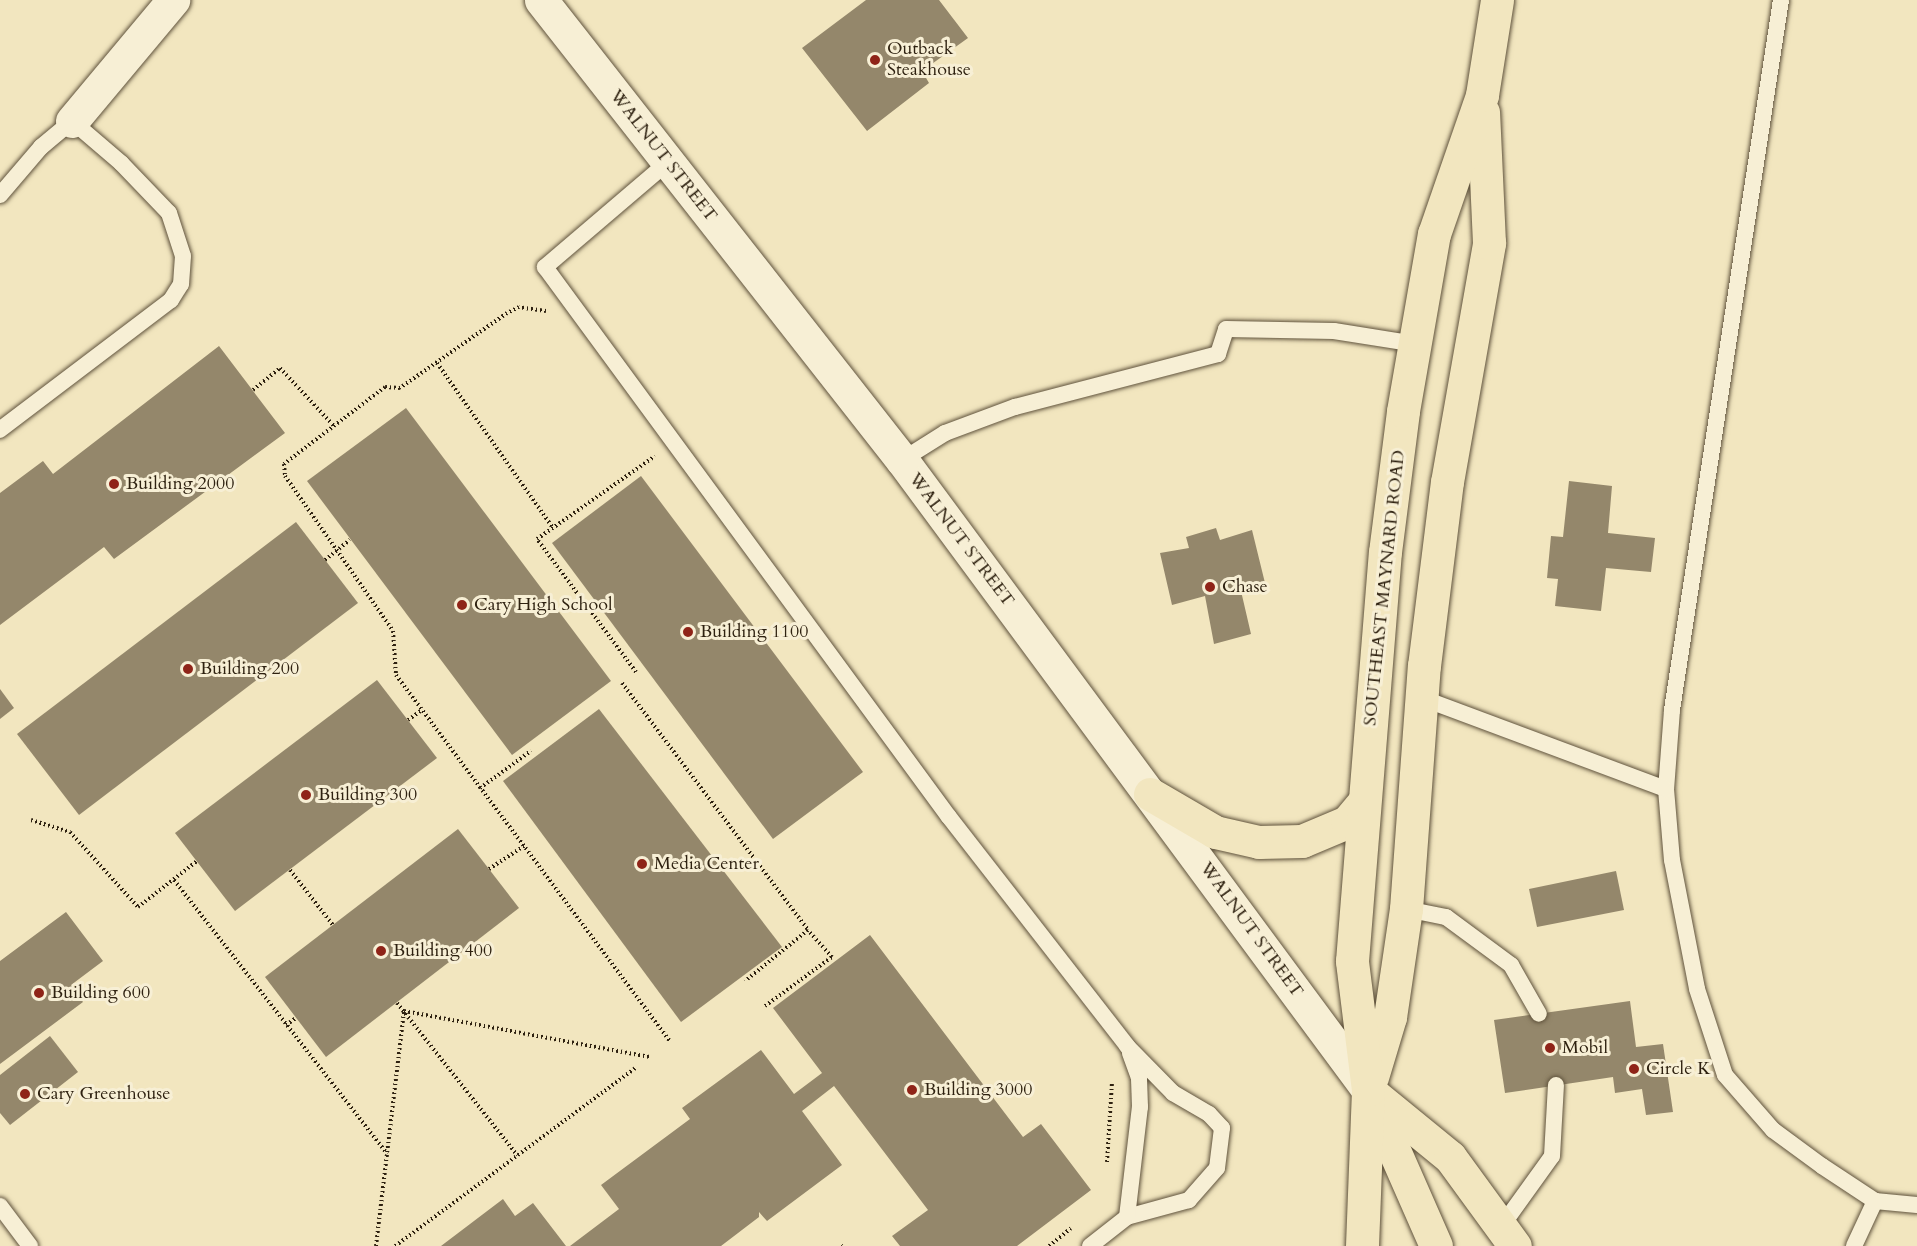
<!DOCTYPE html>
<html>
<head>
<meta charset="utf-8">
<style>
  body { margin:0 }
  #map { position:relative; width:1917px; height:1246px; overflow:hidden; background:#f2e6bf; font-family:Cardo,serif }
  div>[style] { position:absolute }
  [style*='--x'] { left:calc(var(--x)*1px); top:calc(var(--y)*1px); width:calc(var(--w)*1px); rotate:calc(var(--a)*1deg) }
  .building>* { inset:0; background:#94876b }
  .path>* { height:4px; margin-top:-2px; transform-origin:0; background:repeating-linear-gradient(90deg,#2e2110 0 1.5px,transparent 0 4.5px) }
  .roads { filter:drop-shadow(0 0 2px #5f523c) drop-shadow(0 0 2px #5f523c) }
  .service>* { height:16px; margin:-8px; padding:0 8px; transform-origin:8px; border-radius:8px; background:#f7efd5 }
  .minor>* { height:33px; margin:-16.5px; padding:0 16.5px; transform-origin:16.5px; border-radius:16.5px; background:#f7efd5 }
  .secondary>* { height:33px; margin:-16.5px; padding:0 16.5px; transform-origin:16.5px; border-radius:16.5px; background:#f7efd5 }
  .primary>* { height:33px; margin:-16.5px; padding:0 16.5px; transform-origin:16.5px; border-radius:16.5px; background:#f2e6bf }
  .dots>* { width:16px; height:16px; translate:-50% -50%; box-sizing:border-box; border:3px solid #f7efd5; border-radius:50% }
  span { translate:-50% -50%; white-space:nowrap; text-align:center; line-height:1.15; -webkit-text-stroke:6px #f7efd5; paint-order:stroke }
  .poi-label { font-size:18px; color:#2e2110 }
  .left { translate:0 -50%; text-align:left }
  .street-label { font-size:18px; color:#2e2110 }
</style>
</head>
<body>
<div id="map">
  <div class="building">
    <i style="clip-path:polygon(866px 0,939px 0,968px 38px,922px 71px,929px 83px,867px 131px,802px 48px)"></i>
    <i style="clip-path:polygon(219px 346px,285px 433px,114px 559px,104px 547px,0 625px,0 493px,43px 461px,53px 474px)"></i>
    <i style="clip-path:polygon(406px 408px,611px 681px,512px 755px,307px 481px)"></i>
    <i style="clip-path:polygon(641px 476px,863px 772px,773px 839px,552px 543px)"></i>
    <i style="clip-path:polygon(1569px 481px,1612px 486px,1608px 533px,1655px 538px,1651px 572px,1606px 568px,1601px 611px,1555px 606px,1558px 579px,1547px 578px,1551px 536px,1563px 537px)"></i>
    <i style="clip-path:polygon(296px 522px,358px 603px,79px 815px,17px 734px)"></i>
    <i style="clip-path:polygon(1216px 528px,1220px 540px,1252px 530px,1265px 583px,1241px 591px,1251px 634px,1214px 644px,1205px 596px,1172px 605px,1160px 553px,1189px 548px,1186px 537px)"></i>
    <i style="clip-path:polygon(377px 680px,437px 758px,235px 911px,175px 833px)"></i>
    <i style="clip-path:polygon(0 689px,14px 708px,0 719px)"></i>
    <i style="clip-path:polygon(599px 709px,782px 947px,681px 1022px,503px 781px)"></i>
    <i style="clip-path:polygon(458px 829px,519px 908px,326px 1057px,265px 977px)"></i>
    <i style="clip-path:polygon(1616px 871px,1624px 910px,1537px 927px,1529px 889px)"></i>
    <i style="clip-path:polygon(66px 912px,103px 961px,71px 985px,83px 1002px,0 1064px,0 961px)"></i>
    <i style="clip-path:polygon(870px 935px,1023px 1137px,1041px 1124px,1091px 1190px,1017px 1246px,900px 1246px,892px 1236px,928px 1210px,834px 1086px,802px 1111px,842px 1165px,767px 1221px,759px 1212px,759px 1217px,721px 1246px,570px 1246px,619px 1209px,601px 1185px,690px 1119px,682px 1108px,761px 1050px,794px 1094px,822px 1073px,773px 1008px)"></i>
    <i style="clip-path:polygon(1630px 1001px,1636px 1047px,1663px 1044px,1673px 1112px,1646px 1115px,1642px 1089px,1615px 1093px,1613px 1077px,1505px 1093px,1494px 1020px)"></i>
    <i style="clip-path:polygon(50px 1036px,78px 1072px,10px 1125px,0 1113px,0 1075px)"></i>
    <i style="clip-path:polygon(503px 1199px,515px 1216px,533px 1203px,566px 1246px,441px 1246px)"></i>
  </div>
  <div class="path">
    <i style="--x:546;--y:311;--w:27;--a:-172"></i>
    <i style="--x:519;--y:307;--w:13;--a:153"></i>
    <i style="--x:507;--y:313;--w:131;--a:145"></i>
    <i style="--x:400;--y:388;--w:15;--a:-176"></i>
    <i style="--x:385;--y:387;--w:127;--a:142.7"></i>
    <i style="--x:284;--y:464;--w:12;--a:85"></i>
    <i style="--x:285;--y:476;--w:189;--a:55.1"></i>
    <i style="--x:393;--y:631;--w:44;--a:86.1"></i>
    <i style="--x:396;--y:675;--w:457;--a:53.2"></i>
    <i style="--x:437;--y:363;--w:202;--a:54.9"></i>
    <i style="--x:253;--y:390;--w:35;--a:-39"></i>
    <i style="--x:280;--y:368;--w:79;--a:47"></i>
    <i style="--x:325;--y:560;--w:32;--a:-39"></i>
    <i style="--x:636;--y:672;--w:166;--a:-126.7"></i>
    <i style="--x:537;--y:539;--w:144;--a:-35.1"></i>
    <i style="--x:622;--y:683;--w:309;--a:53"></i>
    <i style="--x:808;--y:930;--w:81;--a:141"></i>
    <i style="--x:408;--y:720;--w:17;--a:-36"></i>
    <i style="--x:480;--y:788;--w:63;--a:-36"></i>
    <i style="--x:31;--y:820;--w:41;--a:17.1"></i>
    <i style="--x:70;--y:832;--w:101;--a:47.8"></i>
    <i style="--x:138;--y:907;--w:75;--a:-37.9"></i>
    <i style="--x:489;--y:869;--w:42;--a:-33.3"></i>
    <i style="--x:290;--y:870;--w:70;--a:52"></i>
    <i style="--x:174;--y:880;--w:347;--a:52.1"></i>
    <i style="--x:397;--y:1003;--w:194;--a:51.7"></i>
    <i style="--x:765;--y:1006;--w:83;--a:-36.2"></i>
    <i style="--x:832;--y:957;--w:36;--a:-132"></i>
    <i style="--x:404;--y:1011;--w:250;--a:10.6"></i>
    <i style="--x:286;--y:1025;--w:12;--a:-35"></i>
    <i style="--x:1107;--y:1162;--w:79;--a:-86.4"></i>
    <i style="--x:841;--y:1245;--w:1;--a:45"></i>
    <i style="--x:376;--y:1246;--w:237;--a:-83.2"></i>
    <i style="--x:395;--y:1246;--w:301;--a:-36.5"></i>
    <i style="--x:1049;--y:1246;--w:28;--a:-39"></i>
  </div>
  <div class="roads">
    <div class="service">
      <i style="--x:1781;--y:0;--w:718;--a:98.73"></i>
      <i style="--x:1672;--y:710;--w:79;--a:94.3"></i>
      <i style="--x:1666;--y:789;--w:71;--a:85.2"></i>
      <i style="--x:1672;--y:860;--w:131;--a:79"></i>
      <i style="--x:1697;--y:989;--w:90;--a:72"></i>
      <i style="--x:1725;--y:1075;--w:73;--a:48.9"></i>
      <i style="--x:1773;--y:1130;--w:61;--a:36.3"></i>
      <i style="--x:1822;--y:1166;--w:64;--a:33.4"></i>
      <i style="--x:1875;--y:1201;--w:42;--a:5.4"></i>
      <i style="--x:668;--y:162;--w:162;--a:139.5"></i>
      <i style="--x:545;--y:267;--w:682;--a:53.7"></i>
      <i style="--x:949;--y:817;--w:290;--a:52.1"></i>
      <i style="--x:1127;--y:1046;--w:66;--a:45.6"></i>
      <i style="--x:1173;--y:1093;--w:42;--a:30.3"></i>
      <i style="--x:1209;--y:1114;--w:19;--a:47"></i>
      <i style="--x:1222;--y:1128;--w:40;--a:97.1"></i>
      <i style="--x:1217;--y:1168;--w:43;--a:131.2"></i>
      <i style="--x:1189;--y:1200;--w:64;--a:164.7"></i>
      <i style="--x:1127;--y:1217;--w:47;--a:141.9"></i>
      <i style="--x:0;--y:195;--w:63;--a:-49.5"></i>
      <i style="--x:41;--y:147;--w:40;--a:-40"></i>
      <i style="--x:72;--y:121;--w:65;--a:40.6"></i>
      <i style="--x:121;--y:163;--w:69;--a:46.2"></i>
      <i style="--x:169;--y:213;--w:45;--a:72"></i>
      <i style="--x:183;--y:256;--w:28;--a:94"></i>
      <i style="--x:181;--y:284;--w:19;--a:122"></i>
      <i style="--x:171;--y:300;--w:215;--a:142.8"></i>
      <i style="--x:902;--y:460;--w:51;--a:-32.1"></i>
      <i style="--x:945;--y:433;--w:75;--a:-20.4"></i>
      <i style="--x:1015;--y:407;--w:210;--a:-14.6"></i>
      <i style="--x:1218;--y:354;--w:26;--a:-72"></i>
      <i style="--x:1226;--y:329;--w:108;--a:1.1"></i>
      <i style="--x:1334;--y:331;--w:82;--a:9.1"></i>
      <i style="--x:1422;--y:698;--w:260;--a:20.5"></i>
      <i style="--x:1406;--y:909;--w:41;--a:11.3"></i>
      <i style="--x:1446;--y:917;--w:81;--a:36.4"></i>
      <i style="--x:1511;--y:965;--w:56;--a:60.3"></i>
      <i style="--x:0;--y:1206;--w:50;--a:53.1"></i>
      <i style="--x:1127;--y:1217;--w:111;--a:-83.3"></i>
      <i style="--x:1140;--y:1107;--w:29;--a:-92"></i>
      <i style="--x:1139;--y:1078;--w:27;--a:-110"></i>
      <i style="--x:1501;--y:1227;--w:87;--a:-54.3"></i>
      <i style="--x:1552;--y:1156;--w:71;--a:-86.8"></i>
      <i style="--x:1854;--y:1246;--w:50;--a:-65"></i>
    </div>
    <div class="minor">
      <i style="--x:72;--y:121;--w:158;--a:-50.1"></i>
    </div>
    <div class="secondary">
      <i style="--x:541;--y:0;--w:585;--a:51.88"></i>
      <i style="--x:902;--y:460;--w:784;--a:53.51"></i>
    </div>
    <div class="primary">
      <i style="--x:1150;--y:794;--w:75;--a:30.3"></i>
      <i style="--x:1215;--y:832;--w:45;--a:12.8"></i>
      <i style="--x:1259;--y:842;--w:43;--a:-1.3"></i>
      <i style="--x:1302;--y:841;--w:49;--a:-22.9"></i>
      <i style="--x:1347;--y:822;--w:26;--a:-50"></i>
      <i style="--x:1372;--y:1077;--w:63;--a:-73.3"></i>
      <i style="--x:1390;--y:1017;--w:109;--a:-81.6"></i>
      <i style="--x:1406;--y:909;--w:244;--a:-85.8"></i>
      <i style="--x:1424;--y:666;--w:185;--a:-82.9"></i>
      <i style="--x:1447;--y:482;--w:243;--a:-80"></i>
      <i style="--x:1489;--y:243;--w:131;--a:-92.6"></i>
      <i style="--x:1368;--y:1090;--w:106;--a:39.3"></i>
      <i style="--x:1450;--y:1157;--w:110;--a:53.9"></i>
      <i style="--x:1372;--y:1100;--w:159;--a:66.3"></i>
      <i style="--x:1362;--y:1246;--w:156;--a:-87.8"></i>
      <i style="--x:1368;--y:1090;--w:130;--a:-97.1"></i>
      <i style="--x:1352;--y:961;--w:410;--a:-85.4"></i>
      <i style="--x:1385;--y:552;--w:142;--a:-82.7"></i>
      <i style="--x:1403;--y:411;--w:180;--a:-80.1"></i>
      <i style="--x:1434;--y:234;--w:147;--a:-70.9"></i>
      <i style="--x:1482;--y:95;--w:96;--a:-81"></i>
    </div>
  </div>
  <div class="dots">
    <i style="left:875px;top:60px;background:#8f2418"></i>
    <i style="left:114px;top:484px;background:#8f2418"></i>
    <i style="left:1210px;top:587px;background:#8f2418"></i>
    <i style="left:462px;top:605px;background:#8f2418"></i>
    <i style="left:688px;top:632px;background:#8f2418"></i>
    <i style="left:188px;top:669px;background:#8f2418"></i>
    <i style="left:306px;top:795px;background:#8f2418"></i>
    <i style="left:642px;top:864px;background:#8f2418"></i>
    <i style="left:381px;top:951px;background:#8f2418"></i>
    <i style="left:39px;top:993px;background:#8f2418"></i>
    <i style="left:1550px;top:1048px;background:#8f2418"></i>
    <i style="left:1634px;top:1069px;background:#8f2418"></i>
    <i style="left:912px;top:1090px;background:#8f2418"></i>
    <i style="left:25px;top:1094px;background:#8f2418"></i>
  </div>
  <div class="poi-label">
    <span class="left" style="left:887px;top:60px">Outback<br>Steakhouse</span>
    <span class="left" style="left:126px;top:484px">Building 2000</span>
    <span class="left" style="left:1222px;top:587px">Chase</span>
    <span class="left" style="left:474px;top:605px">Cary High School</span>
    <span class="left" style="left:700px;top:632px">Building 1100</span>
    <span class="left" style="left:200px;top:669px">Building 200</span>
    <span class="left" style="left:318px;top:795px">Building 300</span>
    <span class="left" style="left:654px;top:864px">Media Center</span>
    <span class="left" style="left:393px;top:951px">Building 400</span>
    <span class="left" style="left:51px;top:993px">Building 600</span>
    <span class="left" style="left:1562px;top:1048px">Mobil</span>
    <span class="left" style="left:1646px;top:1069px">Circle K</span>
    <span class="left" style="left:924px;top:1090px">Building 3000</span>
    <span class="left" style="left:37px;top:1094px">Cary Greenhouse</span>
  </div>
  <div class="street-label">
    <span style="left:663px;top:156px;rotate:52deg">WALNUT STREET</span>
    <span style="left:961px;top:540px;rotate:53deg">WALNUT STREET</span>
    <span style="left:1385px;top:588px;rotate:-84deg">SOUTHEAST MAYNARD ROAD</span>
    <span style="left:1251px;top:930px;rotate:54deg">WALNUT STREET</span>
  </div>
</div>
</body>
</html>
